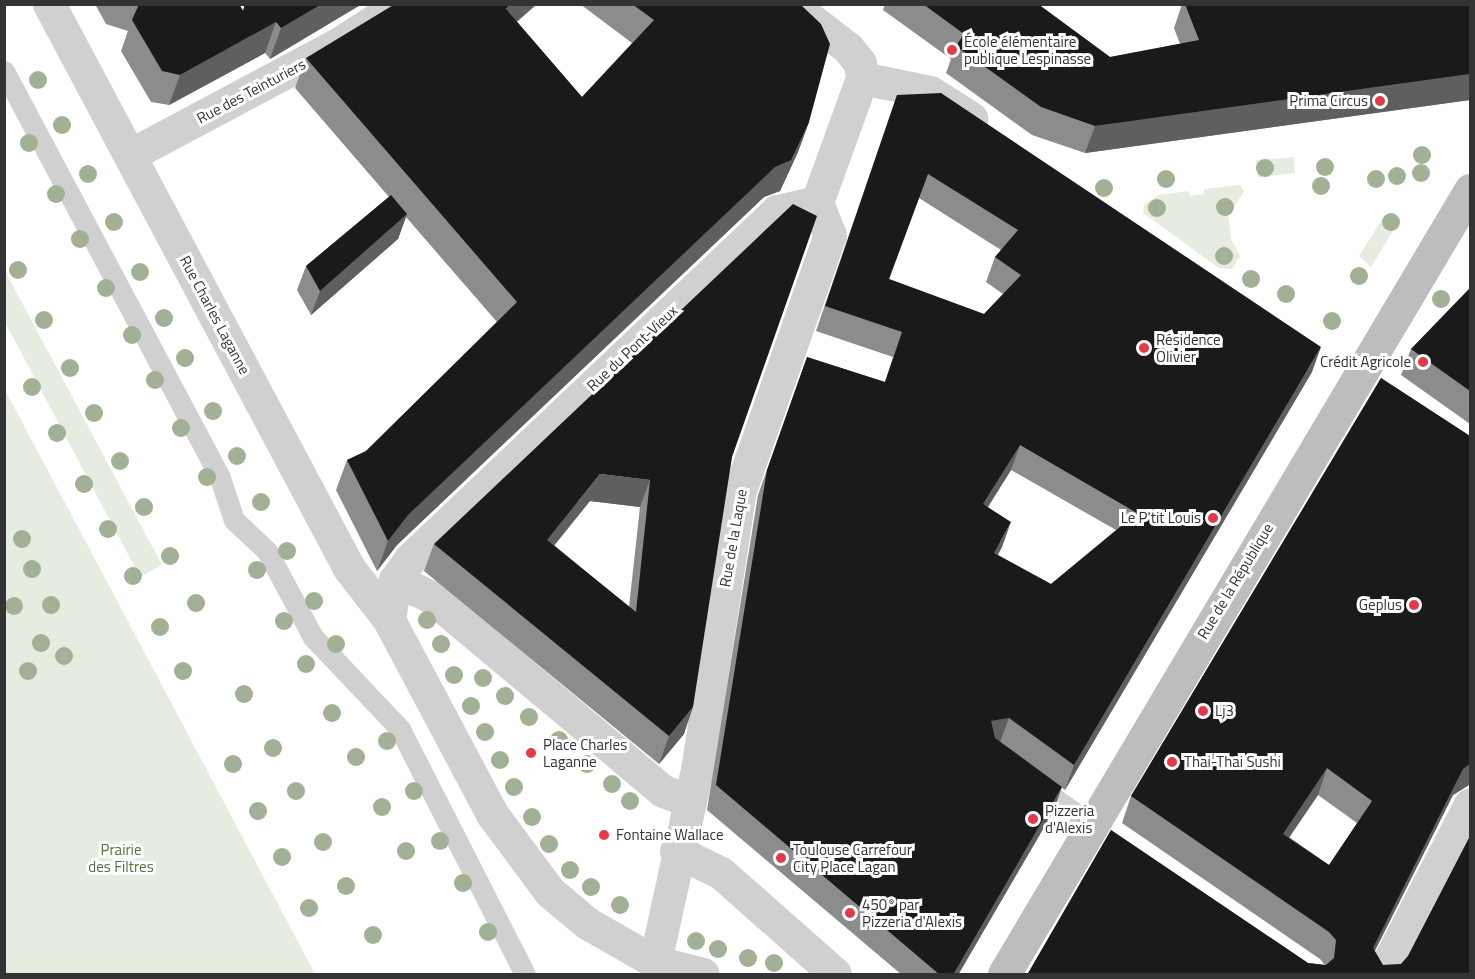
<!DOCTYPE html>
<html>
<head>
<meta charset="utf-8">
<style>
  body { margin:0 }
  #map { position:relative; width:1475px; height:979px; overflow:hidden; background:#fff; font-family:"Titillium Web",sans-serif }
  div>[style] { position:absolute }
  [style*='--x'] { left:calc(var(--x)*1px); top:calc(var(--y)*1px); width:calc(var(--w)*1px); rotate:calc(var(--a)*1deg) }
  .green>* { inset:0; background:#e6ecdf }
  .lane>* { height:21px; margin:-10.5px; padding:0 10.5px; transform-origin:10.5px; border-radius:10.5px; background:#d0d0d0 }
  .street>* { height:33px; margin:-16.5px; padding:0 16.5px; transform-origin:16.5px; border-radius:16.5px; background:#d0d0d0 }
  .secondary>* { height:33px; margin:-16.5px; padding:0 16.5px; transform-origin:16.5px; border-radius:16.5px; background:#bdbdbd }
  .trees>* { width:18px; height:18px; margin:-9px; border-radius:50%; background:#a2b095 }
  .wall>* { inset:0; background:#8c8c8c }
  .shaded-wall>* { inset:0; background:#5f5f5f }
  .building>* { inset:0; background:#1a1a1a }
  .dots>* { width:16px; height:16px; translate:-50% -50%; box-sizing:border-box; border:3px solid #fff; border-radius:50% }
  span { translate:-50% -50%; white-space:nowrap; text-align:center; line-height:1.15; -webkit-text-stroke:6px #fff; paint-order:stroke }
  .poi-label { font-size:15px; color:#333 }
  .left { translate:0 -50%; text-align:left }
  .right { translate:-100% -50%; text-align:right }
  .street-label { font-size:15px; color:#333 }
  .park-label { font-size:15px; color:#56703f }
  .frame { position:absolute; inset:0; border:6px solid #333; pointer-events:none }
</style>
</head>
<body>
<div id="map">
  <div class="green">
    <i style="clip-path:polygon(1294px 157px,1295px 173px,1258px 177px,1256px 160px)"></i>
    <i style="clip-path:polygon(1240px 185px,1244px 192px,1228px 215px,1231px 239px,1240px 256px,1232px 269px,1219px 268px,1143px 213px,1144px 205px,1158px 195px,1189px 191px,1190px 196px,1204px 194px,1204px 189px)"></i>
    <i style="clip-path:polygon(1400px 219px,1371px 267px,1359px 256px,1382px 220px)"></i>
    <i style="clip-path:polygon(4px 269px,162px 565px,140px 577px,5px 322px)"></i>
    <i style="clip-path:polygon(4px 388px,148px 659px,315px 974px,5px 974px)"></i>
  </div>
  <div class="lane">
    <i style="--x:4;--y:71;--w:458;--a:62"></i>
    <i style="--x:219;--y:475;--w:47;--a:71.6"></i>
    <i style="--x:234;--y:520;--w:45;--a:43.2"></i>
    <i style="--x:267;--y:551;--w:98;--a:61.9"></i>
    <i style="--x:313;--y:637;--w:127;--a:46.6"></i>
    <i style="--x:400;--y:729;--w:275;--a:63"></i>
    <i style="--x:1034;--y:784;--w:70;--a:35.1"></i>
  </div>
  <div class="street">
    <i style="--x:49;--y:4;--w:639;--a:61.99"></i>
    <i style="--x:349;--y:568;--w:66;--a:52.4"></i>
    <i style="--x:389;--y:620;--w:220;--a:62"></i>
    <i style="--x:492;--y:814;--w:97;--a:53.4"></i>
    <i style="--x:550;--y:892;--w:48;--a:40"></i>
    <i style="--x:587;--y:923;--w:78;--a:29.8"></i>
    <i style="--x:655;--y:962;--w:49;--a:14"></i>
    <i style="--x:791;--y:4;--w:72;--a:37.7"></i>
    <i style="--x:848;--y:48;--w:19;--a:51"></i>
    <i style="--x:860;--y:63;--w:15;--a:82"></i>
    <i style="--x:862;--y:78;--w:132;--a:109.9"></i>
    <i style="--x:862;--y:78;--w:69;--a:11.6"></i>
    <i style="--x:930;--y:92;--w:49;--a:32.4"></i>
    <i style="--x:130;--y:155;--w:236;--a:-28.1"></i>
    <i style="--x:338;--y:44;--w:74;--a:-32.8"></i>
    <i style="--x:395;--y:580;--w:40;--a:25"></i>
    <i style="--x:431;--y:597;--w:302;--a:39.9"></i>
    <i style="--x:663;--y:791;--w:27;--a:20"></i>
    <i style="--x:389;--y:620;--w:40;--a:-81.5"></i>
    <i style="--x:395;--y:580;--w:26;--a:-54"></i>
    <i style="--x:410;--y:559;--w:506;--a:-43.48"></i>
    <i style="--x:777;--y:211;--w:41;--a:-12.7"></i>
    <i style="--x:676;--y:851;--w:50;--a:26.1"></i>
    <i style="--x:721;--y:873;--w:152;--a:41.5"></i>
    <i style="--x:655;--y:962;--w:197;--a:-77.7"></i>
    <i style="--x:697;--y:770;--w:283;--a:-81.3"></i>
    <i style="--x:740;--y:490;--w:270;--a:-70.6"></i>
    <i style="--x:830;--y:235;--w:35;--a:-112"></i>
    <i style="--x:1382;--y:974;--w:191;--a:-62.6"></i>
  </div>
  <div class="secondary">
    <i style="--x:1004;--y:974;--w:912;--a:-59.27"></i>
  </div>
  <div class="trees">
    <i style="left:38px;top:80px"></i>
    <i style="left:62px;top:125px"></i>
    <i style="left:29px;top:143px"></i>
    <i style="left:1422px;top:155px"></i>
    <i style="left:1325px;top:167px"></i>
    <i style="left:1265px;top:168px"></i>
    <i style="left:1421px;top:173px"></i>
    <i style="left:88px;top:174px"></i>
    <i style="left:1397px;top:176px"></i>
    <i style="left:1166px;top:179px"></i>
    <i style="left:1376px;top:179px"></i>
    <i style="left:1321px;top:186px"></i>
    <i style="left:1104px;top:188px"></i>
    <i style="left:56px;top:194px"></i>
    <i style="left:1225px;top:207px"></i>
    <i style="left:1157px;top:208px"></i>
    <i style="left:114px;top:222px"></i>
    <i style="left:1391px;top:222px"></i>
    <i style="left:80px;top:239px"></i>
    <i style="left:1224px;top:256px"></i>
    <i style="left:18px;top:270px"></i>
    <i style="left:140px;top:272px"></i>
    <i style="left:1359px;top:276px"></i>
    <i style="left:1251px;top:279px"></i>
    <i style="left:106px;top:288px"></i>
    <i style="left:1286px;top:294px"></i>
    <i style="left:1441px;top:299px"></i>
    <i style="left:164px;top:318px"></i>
    <i style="left:44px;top:320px"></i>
    <i style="left:1332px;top:321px"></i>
    <i style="left:132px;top:335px"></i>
    <i style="left:185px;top:358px"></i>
    <i style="left:70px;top:368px"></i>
    <i style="left:155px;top:380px"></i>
    <i style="left:32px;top:387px"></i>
    <i style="left:213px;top:411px"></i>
    <i style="left:94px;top:413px"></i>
    <i style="left:181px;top:428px"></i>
    <i style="left:57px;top:433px"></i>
    <i style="left:237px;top:456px"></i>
    <i style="left:120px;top:461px"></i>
    <i style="left:207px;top:477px"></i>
    <i style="left:84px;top:484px"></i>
    <i style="left:261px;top:502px"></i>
    <i style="left:144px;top:507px"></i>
    <i style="left:108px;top:529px"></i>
    <i style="left:22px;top:539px"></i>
    <i style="left:287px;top:551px"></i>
    <i style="left:170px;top:556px"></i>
    <i style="left:32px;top:569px"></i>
    <i style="left:257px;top:570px"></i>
    <i style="left:133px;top:576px"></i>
    <i style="left:314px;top:601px"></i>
    <i style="left:196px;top:603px"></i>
    <i style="left:51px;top:605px"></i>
    <i style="left:14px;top:606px"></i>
    <i style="left:427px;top:620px"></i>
    <i style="left:284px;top:621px"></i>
    <i style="left:160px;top:627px"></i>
    <i style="left:41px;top:643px"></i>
    <i style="left:336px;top:644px"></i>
    <i style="left:441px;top:644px"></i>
    <i style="left:64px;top:656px"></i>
    <i style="left:306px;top:664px"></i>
    <i style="left:28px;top:671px"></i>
    <i style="left:183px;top:671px"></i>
    <i style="left:454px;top:675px"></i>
    <i style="left:483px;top:678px"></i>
    <i style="left:244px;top:694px"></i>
    <i style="left:505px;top:696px"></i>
    <i style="left:471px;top:706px"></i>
    <i style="left:332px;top:713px"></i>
    <i style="left:529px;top:717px"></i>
    <i style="left:485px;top:732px"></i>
    <i style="left:559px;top:740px"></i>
    <i style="left:387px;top:741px"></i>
    <i style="left:273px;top:748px"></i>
    <i style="left:356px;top:757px"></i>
    <i style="left:500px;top:760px"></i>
    <i style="left:233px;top:764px"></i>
    <i style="left:587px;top:764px"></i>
    <i style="left:612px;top:784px"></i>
    <i style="left:514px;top:787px"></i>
    <i style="left:296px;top:791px"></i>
    <i style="left:414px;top:791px"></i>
    <i style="left:630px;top:801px"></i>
    <i style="left:382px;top:807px"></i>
    <i style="left:258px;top:811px"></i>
    <i style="left:532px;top:817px"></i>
    <i style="left:440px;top:841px"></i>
    <i style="left:323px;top:842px"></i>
    <i style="left:549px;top:844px"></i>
    <i style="left:406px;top:851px"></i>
    <i style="left:282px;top:857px"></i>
    <i style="left:570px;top:870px"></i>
    <i style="left:463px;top:883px"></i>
    <i style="left:346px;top:886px"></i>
    <i style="left:591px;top:887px"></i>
    <i style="left:620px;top:905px"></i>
    <i style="left:309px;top:908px"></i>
    <i style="left:488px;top:932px"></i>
    <i style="left:373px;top:935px"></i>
    <i style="left:696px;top:941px"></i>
    <i style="left:718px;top:949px"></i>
    <i style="left:748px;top:958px"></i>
    <i style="left:774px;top:963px"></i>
  </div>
  <div class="wall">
    <i style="clip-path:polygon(95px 4px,239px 4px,243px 10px,245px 4px,362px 4px,270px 59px,265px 53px,169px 105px,151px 102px,121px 51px,128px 31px,106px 24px)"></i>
    <i style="clip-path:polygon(537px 4px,517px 22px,582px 97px,632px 43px,580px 4px,800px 4px,809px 122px,798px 152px,780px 191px,764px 197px,397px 545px,377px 571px,336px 490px,347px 460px,366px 451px,497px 322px,406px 217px,398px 239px,311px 315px,297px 290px,306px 266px,389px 197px,295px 88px,306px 58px)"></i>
    <i style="clip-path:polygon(885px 4px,1038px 4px,1110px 57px,1180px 44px,1174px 28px,1182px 4px,1470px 4px,1470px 100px,1085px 153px,1032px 135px,946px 73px,951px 59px,883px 10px)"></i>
    <i style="clip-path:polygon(evenodd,897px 95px,1312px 372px,1065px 790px,1052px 780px,1053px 812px,958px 975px,902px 975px,707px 810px,758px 495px,807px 357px,885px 382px,893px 357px,816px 331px,897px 95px,919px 198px,1001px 250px,995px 257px,986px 282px,1003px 294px,984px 314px,889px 279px,919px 198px,897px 95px,1011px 470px,1116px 530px,1051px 584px,998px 555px,1002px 547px,988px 507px,1011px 470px)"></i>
    <i style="clip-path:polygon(1470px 288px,1470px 424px,1401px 375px,1411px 349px)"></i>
    <i style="clip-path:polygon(evenodd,1381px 378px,1470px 436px,1470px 786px,1469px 785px,1453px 795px,1375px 951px,1383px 965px,1401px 964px,1408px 956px,1470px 836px,1470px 975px,1027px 975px,1111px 830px,1308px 963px,1325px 965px,1320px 959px,1122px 823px,1131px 796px,1381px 378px,1318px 795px,1357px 823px,1329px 865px,1289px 837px,1318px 795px)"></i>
    <i style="clip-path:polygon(evenodd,732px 457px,684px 734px,659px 764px,424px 571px,434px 544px,732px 457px,590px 501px,640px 507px,629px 607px,554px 545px,590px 501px)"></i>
  </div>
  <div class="shaded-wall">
    <i style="clip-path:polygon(322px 4px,362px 4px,270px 59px,281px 28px)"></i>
    <i style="clip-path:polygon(511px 4px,537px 4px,495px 40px,506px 9px)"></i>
    <i style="clip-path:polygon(276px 22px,265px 53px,169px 105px,180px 75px)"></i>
    <i style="clip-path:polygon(1470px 74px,1470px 100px,1085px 153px,1095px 126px)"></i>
    <i style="clip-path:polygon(809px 122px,798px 152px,780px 191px,764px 197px,397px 545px,377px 571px,388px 541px,408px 515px)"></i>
    <i style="clip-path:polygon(407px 214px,398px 239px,311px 315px,320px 291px)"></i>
    <i style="clip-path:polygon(1321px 347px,1312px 372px,1065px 790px,1074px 765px)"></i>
    <i style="clip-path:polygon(1020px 445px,1011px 470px,974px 529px,983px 504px)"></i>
    <i style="clip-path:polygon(600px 474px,650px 480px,640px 507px,590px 501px,537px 567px,547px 540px)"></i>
    <i style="clip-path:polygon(1011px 522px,1002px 547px,984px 577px,994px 553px)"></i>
    <i style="clip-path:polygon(693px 707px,684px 734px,659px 764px,669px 736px)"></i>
    <i style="clip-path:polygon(1009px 718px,1000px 742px,982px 746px,991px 721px)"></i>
    <i style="clip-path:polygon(1470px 764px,1470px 780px,1469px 785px,1453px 795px,1363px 974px,1373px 948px,1463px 769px)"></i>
    <i style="clip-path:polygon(1327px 768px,1318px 795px,1274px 860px,1283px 834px)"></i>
    <i style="clip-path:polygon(1062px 787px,1053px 812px,958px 975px,953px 975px)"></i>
  </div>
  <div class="building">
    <i style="clip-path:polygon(139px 4px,239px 4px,243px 11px,245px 4px,322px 4px,281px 28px,276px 22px,180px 75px,162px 71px,132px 20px)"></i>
    <i style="clip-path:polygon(395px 4px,511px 4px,506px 9px,582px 97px,654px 20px,632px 4px,800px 4px,821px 24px,830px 44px,809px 122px,791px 160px,775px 167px,408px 515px,388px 541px,347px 460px,366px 451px,517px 302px,306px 58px)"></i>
    <i style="clip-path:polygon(923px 4px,1038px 4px,1110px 57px,1199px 40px,1185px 4px,1470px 4px,1470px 74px,1095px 126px,1041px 107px,956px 46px,964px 34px)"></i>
    <i style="clip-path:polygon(evenodd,941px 93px,1321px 347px,1074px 765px,1009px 718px,991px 721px,995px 738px,1062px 787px,953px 975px,940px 975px,716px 785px,767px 470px,807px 357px,885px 382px,902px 332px,825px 306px,897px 95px,941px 93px,928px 174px,1018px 230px,995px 257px,1021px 275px,984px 314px,889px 279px,928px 174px,941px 93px,1020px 445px,1137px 513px,1051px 584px,994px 553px,1011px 522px,983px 504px,1020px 445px)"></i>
    <i style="clip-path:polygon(391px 195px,407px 214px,320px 291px,306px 266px)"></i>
    <i style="clip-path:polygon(evenodd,793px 204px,817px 216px,732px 457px,693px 707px,669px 736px,434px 544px,793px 204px,600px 474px,650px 480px,636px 612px,547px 540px,600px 474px)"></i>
    <i style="clip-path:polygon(1470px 288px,1470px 391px,1411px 349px)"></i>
    <i style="clip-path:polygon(evenodd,1381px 378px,1470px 436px,1470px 764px,1463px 769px,1373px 948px,1383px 965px,1401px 964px,1408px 956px,1470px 836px,1470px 975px,1027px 975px,1111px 830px,1308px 963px,1326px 965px,1334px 958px,1336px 940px,1329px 932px,1131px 796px,1381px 378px,1327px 768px,1372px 801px,1329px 865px,1283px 834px,1327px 768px)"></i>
  </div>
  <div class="dots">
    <i style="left:952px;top:50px;background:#e63946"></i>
    <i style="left:1380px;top:101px;background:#e63946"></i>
    <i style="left:1144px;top:348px;background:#e63946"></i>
    <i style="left:1423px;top:362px;background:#e63946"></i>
    <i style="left:1213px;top:518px;background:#e63946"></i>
    <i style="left:1414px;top:605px;background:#e63946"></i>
    <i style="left:1203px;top:711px;background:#e63946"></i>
    <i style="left:531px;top:753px;background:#e63946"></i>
    <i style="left:1172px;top:762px;background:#e63946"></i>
    <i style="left:1033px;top:819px;background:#e63946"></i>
    <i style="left:604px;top:835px;background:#e63946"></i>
    <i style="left:781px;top:858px;background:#e63946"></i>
    <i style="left:850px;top:913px;background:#e63946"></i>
  </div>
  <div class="poi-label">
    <span class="left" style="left:964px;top:50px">École élémentaire<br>publique Lespinasse</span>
    <span class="right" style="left:1368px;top:101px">Prima Circus</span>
    <span class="left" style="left:1156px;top:348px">Résidence<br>Olivier</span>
    <span class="right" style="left:1411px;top:362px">Crédit Agricole</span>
    <span class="right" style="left:1201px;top:518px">Le P'tit Louis</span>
    <span class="right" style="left:1402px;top:605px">Geplus</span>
    <span class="left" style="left:1215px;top:711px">Lj3</span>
    <span class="left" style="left:543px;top:753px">Place Charles<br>Laganne</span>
    <span class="left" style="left:1184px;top:762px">Thai-Thai Sushi</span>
    <span class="left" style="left:1045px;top:819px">Pizzeria<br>d'Alexis</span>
    <span class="left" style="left:616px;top:835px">Fontaine Wallace</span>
    <span class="left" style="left:793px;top:858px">Toulouse Carrefour<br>City Place Lagan</span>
    <span class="left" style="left:862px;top:913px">450° par<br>Pizzeria d'Alexis</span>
  </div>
  <div class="street-label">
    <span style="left:251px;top:91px;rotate:-28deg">Rue des Teinturiers</span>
    <span style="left:215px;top:315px;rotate:62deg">Rue Charles Laganne</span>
    <span style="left:632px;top:348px;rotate:-43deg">Rue du Pont-Vieux</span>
    <span style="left:733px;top:538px;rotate:-80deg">Rue de la Laque</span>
    <span style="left:1235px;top:581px;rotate:-59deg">Rue de la République</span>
  </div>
  <div class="park-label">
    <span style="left:121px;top:858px">Prairie<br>des Filtres</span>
  </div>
  <div class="frame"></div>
</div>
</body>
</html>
